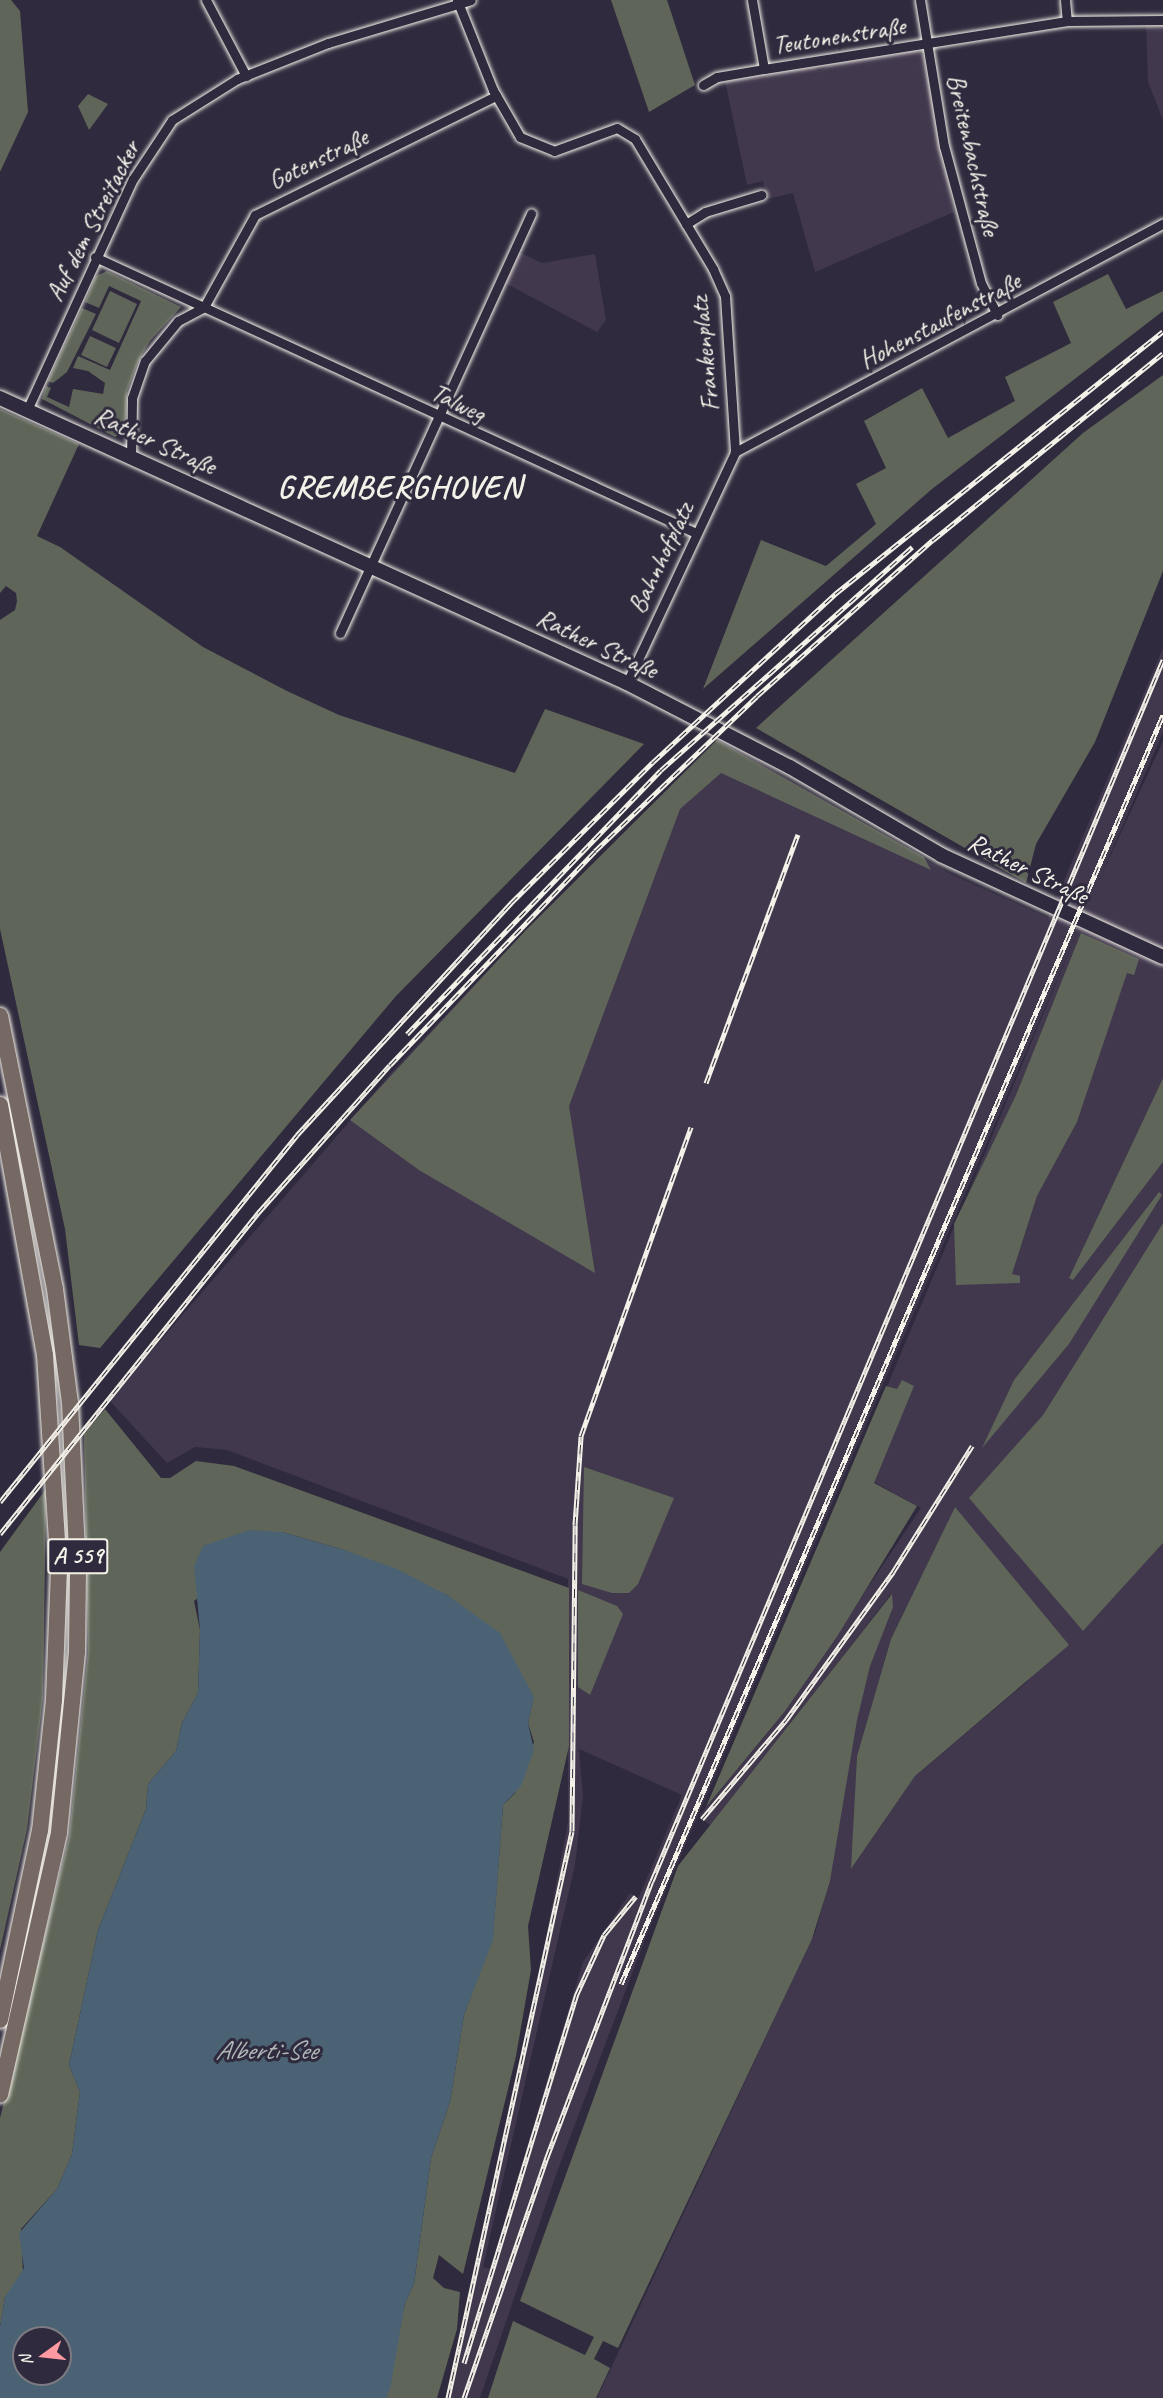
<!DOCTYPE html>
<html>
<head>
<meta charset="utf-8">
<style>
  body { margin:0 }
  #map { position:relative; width:1163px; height:2398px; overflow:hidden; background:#2f2a3d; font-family:Caveat,sans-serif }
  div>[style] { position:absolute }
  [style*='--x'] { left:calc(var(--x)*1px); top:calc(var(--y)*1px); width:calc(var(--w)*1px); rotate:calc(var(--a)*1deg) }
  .built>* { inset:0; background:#41384d }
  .green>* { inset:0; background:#5f6659 }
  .water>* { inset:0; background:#4a6273 }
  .roads { filter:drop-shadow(0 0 2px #f4f1e8) drop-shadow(0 0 2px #f4f1e8) }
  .street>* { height:9px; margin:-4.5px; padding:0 4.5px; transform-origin:4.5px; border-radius:4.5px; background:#2f2a3d }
  .secondary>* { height:14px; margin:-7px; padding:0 7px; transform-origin:7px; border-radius:7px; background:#2f2a3d }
  .highway>* { height:16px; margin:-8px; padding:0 8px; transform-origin:8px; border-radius:8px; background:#766964 }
  .rail>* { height:5px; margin-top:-2.5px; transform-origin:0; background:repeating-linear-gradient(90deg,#2f2a3d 0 9px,#f4f1e8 0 18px); box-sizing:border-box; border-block:2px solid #f4f1e8 }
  span { translate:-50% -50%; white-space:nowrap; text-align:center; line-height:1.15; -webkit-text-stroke:6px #2f2a3d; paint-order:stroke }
  .shield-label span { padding:2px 4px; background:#2f2a3d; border:2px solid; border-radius:4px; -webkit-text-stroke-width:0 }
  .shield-label { font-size:24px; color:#f4f1e8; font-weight:700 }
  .street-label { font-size:26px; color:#f4f1e8 }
  .water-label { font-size:27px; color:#b0b8b9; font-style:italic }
  .district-label { font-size:32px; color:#f4f1e8; font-weight:700; letter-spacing:1.5px }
  .north { position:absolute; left:12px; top:2326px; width:60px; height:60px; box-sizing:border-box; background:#2f2a3d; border:2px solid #7e7a81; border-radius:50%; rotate:255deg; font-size:16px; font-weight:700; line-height:24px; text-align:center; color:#f4f1e8 }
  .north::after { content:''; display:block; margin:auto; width:21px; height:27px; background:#ff9aa2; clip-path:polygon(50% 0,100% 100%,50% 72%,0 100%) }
</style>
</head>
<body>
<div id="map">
  <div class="built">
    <i style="clip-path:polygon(1146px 24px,1163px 24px,1163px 120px,1148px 82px)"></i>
    <i style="clip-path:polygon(916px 49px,924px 55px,954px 212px,815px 272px,793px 193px,767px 199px,763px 181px,747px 185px,725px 81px,813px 67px,819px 71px,833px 63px)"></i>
    <i style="clip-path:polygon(519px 252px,542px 263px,595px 254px,606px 320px,597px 332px,505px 283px)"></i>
    <i style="clip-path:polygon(evenodd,1163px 648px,1163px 732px,1098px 883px,1163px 741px,1163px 1078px,1069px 1278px,1073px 1280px,1163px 1162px,1163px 1223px,1043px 1415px,970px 1498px,1083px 1631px,1163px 1543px,1163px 2398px,597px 2398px,816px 1930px,832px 1868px,848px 1723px,891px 1594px,711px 1826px,699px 1816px,785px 1711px,921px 1508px,852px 1470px,1086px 912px,647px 1934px,557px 2172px,480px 2398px,445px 2398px,523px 2058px,568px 1822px,568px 1579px,227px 1450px,195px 1447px,167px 1463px,109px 1400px,393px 1071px,527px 929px,713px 757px,719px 738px,950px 874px,1048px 918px,1163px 648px,1081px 933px,1133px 975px,1127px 972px,1077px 1122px,1037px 1196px,1012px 1274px,954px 1224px,1016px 1095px,1081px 933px,1163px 648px,1159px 1192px,1069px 1344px,984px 1445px,1014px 1380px,1159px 1192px,1163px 648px,955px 1507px,1028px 1681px,915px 1776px,852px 1868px,857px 1756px,891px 1639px,955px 1507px,1163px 648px,579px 1749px,682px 1795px,638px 1899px,630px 1893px,583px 1962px,490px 2269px,483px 2267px,575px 1865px,583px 1796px,579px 1749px)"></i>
  </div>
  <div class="green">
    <i style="clip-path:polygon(0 0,11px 0,20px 11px,28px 112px,0 172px)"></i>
    <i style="clip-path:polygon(611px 0,667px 0,695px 85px,649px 112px)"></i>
    <i style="clip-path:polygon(88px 94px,108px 104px,89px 130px,78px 106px)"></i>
    <i style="clip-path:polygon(107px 271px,181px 307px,150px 341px,138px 362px,127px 391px,125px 431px,115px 437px,42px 399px,46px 386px,51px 388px,47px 397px,69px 407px,73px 389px,103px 394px,105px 383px,88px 371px,73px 368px,78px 356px,110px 370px,141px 301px,109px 286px,99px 308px,85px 302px,96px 276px)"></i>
    <i style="clip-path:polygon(1108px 274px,1126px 309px,1163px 291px,1163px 311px,932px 489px,703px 689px,761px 540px,826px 566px,876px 524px,856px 484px,886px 468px,864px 421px,922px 388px,948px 438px,1015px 401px,1005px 377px,1071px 343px,1053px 302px)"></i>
    <i style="clip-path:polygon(110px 291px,137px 304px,119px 343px,92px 330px)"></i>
    <i style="clip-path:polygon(82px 308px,96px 314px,67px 372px,53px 383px,48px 381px)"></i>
    <i style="clip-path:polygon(90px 336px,116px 348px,107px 367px,81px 355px)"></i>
    <i style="clip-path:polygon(1163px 375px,1163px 571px,1095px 742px,1036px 844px,1026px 883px,756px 728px,1083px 433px)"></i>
    <i style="clip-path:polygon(0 409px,79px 444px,37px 536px,60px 547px,203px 647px,287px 691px,339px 715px,515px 773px,545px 709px,644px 744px,396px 996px,100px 1348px,79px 1345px,65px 1229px,0 929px,0 620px,15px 610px,17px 601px,16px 593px,6px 586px,0 593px)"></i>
    <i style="clip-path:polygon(717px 740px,924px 857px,931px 870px,721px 773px,680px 809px,569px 1106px,595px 1273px,419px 1170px,350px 1120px,527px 929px)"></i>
    <i style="clip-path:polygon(1081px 933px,1139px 959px,1134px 975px,1127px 973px,1077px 1122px,1037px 1196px,1012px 1274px,1020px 1276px,1020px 1283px,956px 1285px,954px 1224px,1016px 1095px)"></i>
    <i style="clip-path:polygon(1163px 1078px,1163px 1162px,1073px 1280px,1069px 1278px)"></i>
    <i style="clip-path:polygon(1159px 1192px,1162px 1195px,1069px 1344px,982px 1448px,1014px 1380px)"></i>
    <i style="clip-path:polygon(1163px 1223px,1163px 1543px,1083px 1631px,969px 1498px,1043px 1415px)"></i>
    <i style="clip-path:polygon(902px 1380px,914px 1386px,874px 1483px,917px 1506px,838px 1635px,785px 1711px,706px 1807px,886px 1386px,897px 1389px)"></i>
    <i style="clip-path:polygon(105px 1409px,161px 1478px,170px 1478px,196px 1461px,234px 1466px,569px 1588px,569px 1746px,528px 1926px,531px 1970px,516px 2056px,463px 2274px,439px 2255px,433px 2278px,444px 2288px,460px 2292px,457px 2329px,437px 2398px,386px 2398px,405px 2303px,414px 2284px,431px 2158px,450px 2102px,464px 2015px,493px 1936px,503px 1805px,515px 1793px,534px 1742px,528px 1723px,533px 1701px,466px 1610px,447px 1595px,344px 1550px,282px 1532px,194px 1601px,200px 1630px,198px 1693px,182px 1723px,176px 1751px,148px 1784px,146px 1809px,98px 1930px,69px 2065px,80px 2092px,72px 2154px,57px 2189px,21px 2229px,23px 2274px,5px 2297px,0 2327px,0 2118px,69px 1837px,88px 1652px,84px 1434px)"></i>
    <i style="clip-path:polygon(584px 1467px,674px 1498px,638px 1584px,629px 1593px,612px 1593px,582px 1584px)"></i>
    <i style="clip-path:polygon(46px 1489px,43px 1699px,27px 1829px,0 1950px,0 1552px)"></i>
    <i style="clip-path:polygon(955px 1507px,1069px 1645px,915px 1776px,851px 1869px,857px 1756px,891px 1639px)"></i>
    <i style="clip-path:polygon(578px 1590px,617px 1606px,623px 1614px,590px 1695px,578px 1687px)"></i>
    <i style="clip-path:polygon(892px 1594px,893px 1607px,870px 1666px,857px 1720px,830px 1881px,812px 1939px,618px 2348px,603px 2341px,594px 2359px,610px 2368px,596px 2398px,488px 2398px,513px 2321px,585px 2355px,594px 2337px,520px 2301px,678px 1866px)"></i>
  </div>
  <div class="water">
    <i style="clip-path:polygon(evenodd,249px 1530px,282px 1532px,344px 1550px,397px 1569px,447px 1595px,500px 1633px,534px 1697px,528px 1723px,534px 1750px,521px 1786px,503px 1805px,493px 1940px,464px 2015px,450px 2102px,431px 2158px,414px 2284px,405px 2303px,390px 2389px,386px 2398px,0 2398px,0 2327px,5px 2297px,24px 2268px,19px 2233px,57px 2189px,72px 2154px,80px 2092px,69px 2065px,98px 1930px,146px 1809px,148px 1784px,176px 1751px,182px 1723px,198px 1693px,200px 1630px,194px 1566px,203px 1546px,249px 1530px,24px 2338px,60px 2338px,60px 2374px,24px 2374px,24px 2338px)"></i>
  </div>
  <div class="roads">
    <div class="street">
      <i style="--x:206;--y:0;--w:86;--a:62.2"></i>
      <i style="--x:457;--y:0;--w:97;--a:68.2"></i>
      <i style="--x:493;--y:90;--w:54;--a:60.1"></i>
      <i style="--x:520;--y:137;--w:37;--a:22"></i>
      <i style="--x:554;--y:151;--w:67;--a:-20.1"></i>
      <i style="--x:617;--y:128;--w:21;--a:31"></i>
      <i style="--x:635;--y:139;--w:152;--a:59"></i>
      <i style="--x:713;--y:269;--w:30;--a:66"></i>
      <i style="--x:725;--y:296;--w:156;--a:86.3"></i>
      <i style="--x:752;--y:0;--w:70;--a:80.1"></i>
      <i style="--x:920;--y:0;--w:148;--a:80.7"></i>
      <i style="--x:944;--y:146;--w:142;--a:74.9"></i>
      <i style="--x:981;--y:283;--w:36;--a:63"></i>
      <i style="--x:1065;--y:0;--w:21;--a:85"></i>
      <i style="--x:703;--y:85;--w:16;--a:-30"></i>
      <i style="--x:717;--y:77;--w:48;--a:-9.7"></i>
      <i style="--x:764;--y:69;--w:307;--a:-9"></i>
      <i style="--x:1067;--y:21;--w:96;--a:-0.6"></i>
      <i style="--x:686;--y:224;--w:22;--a:-32"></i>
      <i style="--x:705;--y:212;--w:59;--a:-16.9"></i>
      <i style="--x:95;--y:257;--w:661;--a:24.67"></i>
      <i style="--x:204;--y:307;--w:105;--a:-61"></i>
      <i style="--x:255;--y:215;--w:269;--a:-26.3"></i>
      <i style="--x:27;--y:410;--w:254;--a:-65.4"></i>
      <i style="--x:133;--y:179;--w:71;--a:-56.5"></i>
      <i style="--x:172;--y:120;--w:77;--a:-32.2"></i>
      <i style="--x:237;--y:79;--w:98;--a:-21.6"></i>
      <i style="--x:328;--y:43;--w:149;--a:-16.7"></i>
      <i style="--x:735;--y:452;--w:485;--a:-28.1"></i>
      <i style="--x:131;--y:458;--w:60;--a:-89"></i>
      <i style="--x:132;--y:398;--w:39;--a:-71"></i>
      <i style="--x:145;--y:361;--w:52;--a:-50.5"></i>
      <i style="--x:178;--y:321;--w:30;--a:-28"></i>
      <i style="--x:340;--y:633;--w:461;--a:-65.5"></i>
      <i style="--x:627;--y:683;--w:255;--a:-64.9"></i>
    </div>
    <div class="secondary">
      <i style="--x:0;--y:398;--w:689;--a:24.44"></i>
      <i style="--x:627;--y:683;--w:183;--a:27.3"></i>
      <i style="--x:790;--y:767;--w:175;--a:30.2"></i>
      <i style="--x:941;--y:855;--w:244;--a:24.7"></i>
    </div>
    <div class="highway">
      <i style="--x:0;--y:1016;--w:278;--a:78.6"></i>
      <i style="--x:55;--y:1289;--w:115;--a:82.5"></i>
      <i style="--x:70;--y:1403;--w:167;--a:87.3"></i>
      <i style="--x:78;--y:1570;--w:82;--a:90.7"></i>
      <i style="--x:77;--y:1652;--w:182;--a:95.7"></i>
      <i style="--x:59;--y:1833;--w:268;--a:102.7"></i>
      <i style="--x:0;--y:1105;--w:254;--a:79.8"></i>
      <i style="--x:45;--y:1355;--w:214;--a:86.3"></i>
      <i style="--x:59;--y:1569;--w:131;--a:92.2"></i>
      <i style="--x:54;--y:1700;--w:131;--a:96.1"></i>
      <i style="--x:40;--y:1830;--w:194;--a:101.9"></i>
    </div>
  </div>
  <div class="rail">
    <i style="--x:407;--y:1034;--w:366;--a:-46.1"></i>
    <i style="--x:661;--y:770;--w:336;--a:-41.6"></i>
    <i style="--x:706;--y:1083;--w:265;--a:-69.7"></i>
    <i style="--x:0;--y:1502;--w:472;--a:-51"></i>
    <i style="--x:297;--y:1135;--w:316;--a:-47.3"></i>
    <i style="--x:511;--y:903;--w:200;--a:-44.8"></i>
    <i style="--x:653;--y:762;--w:248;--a:-42.7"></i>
    <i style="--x:835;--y:594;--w:420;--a:-38.7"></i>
    <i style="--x:0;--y:1534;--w:412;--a:-51.2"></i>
    <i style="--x:258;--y:1213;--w:198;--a:-48.3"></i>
    <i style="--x:390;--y:1065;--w:296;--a:-46.2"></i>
    <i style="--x:595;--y:851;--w:224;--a:-43.7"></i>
    <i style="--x:757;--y:696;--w:235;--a:-41.6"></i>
    <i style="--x:933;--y:540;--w:296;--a:-39.1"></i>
    <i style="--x:702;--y:1819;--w:130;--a:-49.7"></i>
    <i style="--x:786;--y:1720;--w:183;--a:-54.1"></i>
    <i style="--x:893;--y:1572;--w:149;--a:-57.9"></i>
    <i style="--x:621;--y:1984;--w:1380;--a:-66.87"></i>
    <i style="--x:464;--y:2363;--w:384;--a:-73"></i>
    <i style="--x:576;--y:1996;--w:67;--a:-65.3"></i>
    <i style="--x:604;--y:1935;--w:50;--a:-50.6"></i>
    <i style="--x:448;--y:2398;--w:580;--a:-77.66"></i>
    <i style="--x:572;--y:1831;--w:306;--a:-89.4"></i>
    <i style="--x:575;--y:1525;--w:89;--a:-86.1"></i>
    <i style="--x:581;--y:1436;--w:328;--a:-70.4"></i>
    <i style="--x:464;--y:2398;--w:255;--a:-71"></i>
    <i style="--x:547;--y:2157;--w:295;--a:-69.2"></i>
    <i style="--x:652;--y:1881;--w:1324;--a:-67.29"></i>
  </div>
  <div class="shield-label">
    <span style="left:78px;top:1556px">A 559</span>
  </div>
  <div class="street-label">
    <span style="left:839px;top:36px;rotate:-9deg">Teutonenstraße</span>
    <span style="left:973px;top:155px;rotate:77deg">Breitenbachstraße</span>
    <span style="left:318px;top:159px;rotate:-26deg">Gotenstraße</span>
    <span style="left:93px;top:221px;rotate:-63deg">Auf dem Streitacker</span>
    <span style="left:940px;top:321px;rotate:-28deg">Hohenstaufenstraße</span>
    <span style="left:705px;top:354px;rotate:-96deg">Frankenplatz</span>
    <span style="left:458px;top:403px;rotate:25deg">Talweg</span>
    <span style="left:155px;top:441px;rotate:24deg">Rather Straße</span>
    <span style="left:661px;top:558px;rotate:-65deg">Bahnhofplatz</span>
    <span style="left:597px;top:644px;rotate:25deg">Rather Straße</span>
    <span style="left:1028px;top:869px;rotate:26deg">Rather Straße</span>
  </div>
  <div class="water-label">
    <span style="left:266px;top:2051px">Alberti-See</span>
  </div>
  <div class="district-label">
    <span style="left:400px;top:487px">GREMBERGHOVEN</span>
  </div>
  <div class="north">N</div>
</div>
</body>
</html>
